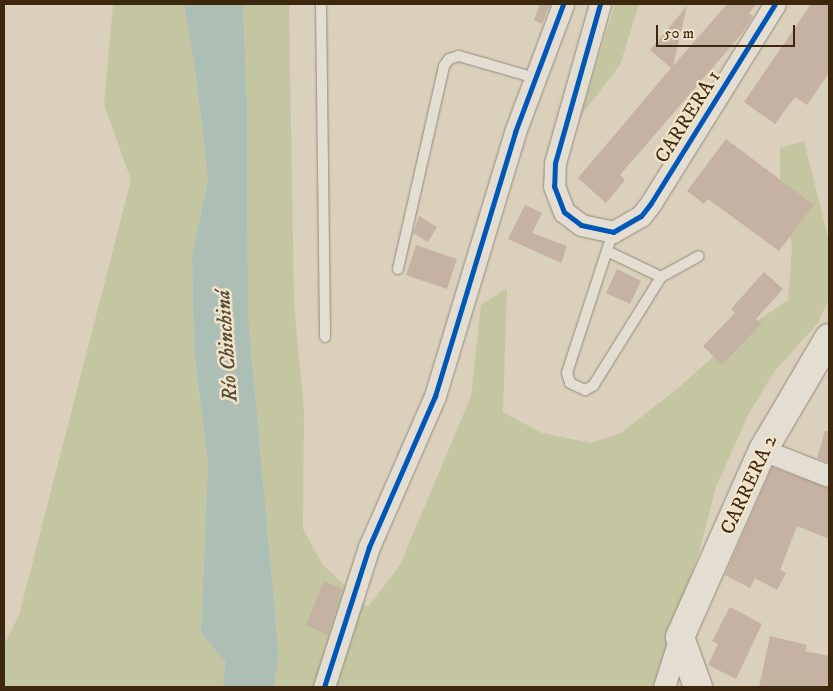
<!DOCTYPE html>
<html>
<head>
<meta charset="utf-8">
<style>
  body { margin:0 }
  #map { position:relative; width:833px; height:691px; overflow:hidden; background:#dbd0bb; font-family:"IM FELL DW Pica",serif }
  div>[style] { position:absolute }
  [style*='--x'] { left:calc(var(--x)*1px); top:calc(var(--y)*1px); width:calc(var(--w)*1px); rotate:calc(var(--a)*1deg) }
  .green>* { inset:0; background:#c4c6a2 }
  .water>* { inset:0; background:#adbeb5 }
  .building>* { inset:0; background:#c5b2a2 }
  .roads { filter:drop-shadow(0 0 1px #938a7b) drop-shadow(0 0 1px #938a7b) }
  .service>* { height:10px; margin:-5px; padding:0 5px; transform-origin:5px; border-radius:5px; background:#e3ddd2 }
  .minor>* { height:21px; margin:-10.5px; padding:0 10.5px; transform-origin:10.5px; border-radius:10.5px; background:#e3ddd2 }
  .secondary>* { height:28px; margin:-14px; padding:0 14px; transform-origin:14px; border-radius:14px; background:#e3ddd2 }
  .cycleway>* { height:5px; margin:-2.5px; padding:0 2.5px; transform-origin:2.5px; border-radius:2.5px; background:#0057b8 }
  span { translate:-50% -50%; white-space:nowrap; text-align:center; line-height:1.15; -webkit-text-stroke:5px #f0e3ca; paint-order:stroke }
  .street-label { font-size:20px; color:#3d270e }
  .water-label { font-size:21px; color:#544b37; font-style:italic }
  .frame { position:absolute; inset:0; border:5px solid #3d270e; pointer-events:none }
  .scale { position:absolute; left:656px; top:25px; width:139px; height:22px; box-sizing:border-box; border:2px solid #3d270e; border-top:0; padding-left:6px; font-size:15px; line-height:18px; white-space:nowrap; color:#3d270e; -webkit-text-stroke:4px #f0e3ca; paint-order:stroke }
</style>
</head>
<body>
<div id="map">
  <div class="green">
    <i style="clip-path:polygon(113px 4px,184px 4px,196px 75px,208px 180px,192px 256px,194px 351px,208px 464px,201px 633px,225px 661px,223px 687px,4px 687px,4px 645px,19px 615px,131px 180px,104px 104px)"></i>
    <i style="clip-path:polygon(243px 4px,289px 4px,294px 302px,304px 411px,303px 529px,323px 565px,368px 607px,400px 565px,471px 396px,481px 305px,507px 288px,503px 412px,542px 433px,591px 443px,621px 433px,677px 389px,742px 331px,788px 300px,792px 247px,780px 181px,780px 148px,804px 141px,829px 241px,829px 300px,817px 324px,775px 371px,749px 413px,716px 487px,699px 552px,672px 629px,661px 673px,651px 687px,274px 687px,279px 656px,248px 315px,247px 106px)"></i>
    <i style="clip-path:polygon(615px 4px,639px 4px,620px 65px,580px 117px)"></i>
  </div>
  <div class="water">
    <i style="clip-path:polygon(184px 4px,243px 4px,247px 106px,248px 315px,279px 656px,274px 687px,223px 687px,225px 661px,201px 633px,208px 464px,194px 351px,192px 256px,208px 180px,196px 75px)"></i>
  </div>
  <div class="building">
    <i style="clip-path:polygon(540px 4px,550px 4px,542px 24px,534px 20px)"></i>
    <i style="clip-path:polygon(727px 4px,757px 4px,749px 13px,753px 16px,740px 36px,620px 175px,625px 180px,606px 203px,578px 178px,671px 68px,650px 50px,687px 6px,673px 66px)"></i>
    <i style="clip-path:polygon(811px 4px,829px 4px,829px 73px,807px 105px,795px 97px,775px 124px,744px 102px)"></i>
    <i style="clip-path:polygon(726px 139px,814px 205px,779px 251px,708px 199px,704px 204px,687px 191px)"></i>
    <i style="clip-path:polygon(525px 205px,542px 213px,532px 233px,567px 246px,561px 263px,508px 239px)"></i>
    <i style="clip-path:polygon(419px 216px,437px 227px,428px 242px,413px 233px)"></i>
    <i style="clip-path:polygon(416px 245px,457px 259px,447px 289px,406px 275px)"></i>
    <i style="clip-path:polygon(617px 269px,641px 281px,630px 304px,606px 293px)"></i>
    <i style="clip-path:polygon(764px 272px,783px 289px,756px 319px,762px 323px,722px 365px,703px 346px,735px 313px,731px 309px)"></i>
    <i style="clip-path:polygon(825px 431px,829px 431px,829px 463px,817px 458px)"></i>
    <i style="clip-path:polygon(772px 467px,829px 488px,829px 539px,797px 526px,780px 570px,786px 573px,777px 590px,755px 578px,750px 588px,725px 575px)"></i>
    <i style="clip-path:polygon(324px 581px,342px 589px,328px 635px,306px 625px)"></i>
    <i style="clip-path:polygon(730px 607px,762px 624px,736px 679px,708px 665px,718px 644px,712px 641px)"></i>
    <i style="clip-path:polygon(770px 636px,807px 645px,805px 651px,829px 656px,829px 687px,759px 687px)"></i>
  </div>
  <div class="roads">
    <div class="service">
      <i style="--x:321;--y:4;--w:333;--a:89.3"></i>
      <i style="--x:613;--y:232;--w:148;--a:108.1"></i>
      <i style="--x:567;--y:373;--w:10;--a:73"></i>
      <i style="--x:570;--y:383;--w:17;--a:25"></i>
      <i style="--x:585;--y:390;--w:9;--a:-27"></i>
      <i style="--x:593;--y:386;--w:128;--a:-58"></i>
      <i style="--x:661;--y:277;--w:43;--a:-28.9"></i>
      <i style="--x:607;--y:251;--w:60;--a:25.7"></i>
      <i style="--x:398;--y:269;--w:208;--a:-77.2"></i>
      <i style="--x:444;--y:66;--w:9;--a:-54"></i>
      <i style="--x:449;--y:59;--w:10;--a:-17"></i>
      <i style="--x:459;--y:56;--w:79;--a:16.1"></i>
    </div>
    <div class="minor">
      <i style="--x:600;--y:4;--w:165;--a:105.8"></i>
      <i style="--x:555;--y:163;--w:23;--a:92"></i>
      <i style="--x:554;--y:186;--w:28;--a:69"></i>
      <i style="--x:564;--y:212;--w:21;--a:37"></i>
      <i style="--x:581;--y:225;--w:33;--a:12"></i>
      <i style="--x:613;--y:232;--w:32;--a:-30"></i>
      <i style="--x:641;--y:216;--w:16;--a:-52"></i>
      <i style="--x:651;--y:203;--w:234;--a:-58.1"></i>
      <i style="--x:763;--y:450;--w:71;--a:21.5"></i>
      <i style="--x:324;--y:687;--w:147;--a:-72.2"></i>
      <i style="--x:369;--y:547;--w:165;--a:-66.4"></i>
      <i style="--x:435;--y:396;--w:276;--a:-73.1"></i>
      <i style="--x:515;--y:132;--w:137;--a:-69.4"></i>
      <i style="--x:664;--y:687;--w:52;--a:-72.3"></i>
    </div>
    <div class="secondary">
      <i style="--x:698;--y:687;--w:53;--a:-109.8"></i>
      <i style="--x:680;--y:637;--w:205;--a:-66.1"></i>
      <i style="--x:763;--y:450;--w:130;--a:-59.5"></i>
    </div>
  </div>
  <div class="cycleway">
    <i style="--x:600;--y:4;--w:165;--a:105.8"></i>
    <i style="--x:555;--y:163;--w:23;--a:92"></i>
    <i style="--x:554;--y:186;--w:28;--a:69"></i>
    <i style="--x:564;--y:212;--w:21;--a:37"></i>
    <i style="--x:581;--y:225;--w:33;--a:12"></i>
    <i style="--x:613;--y:232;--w:32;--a:-30"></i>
    <i style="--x:641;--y:216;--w:16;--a:-52"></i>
    <i style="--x:651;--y:203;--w:234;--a:-58.1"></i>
    <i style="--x:324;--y:687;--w:147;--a:-72.2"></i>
    <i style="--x:369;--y:547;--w:165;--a:-66.4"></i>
    <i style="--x:435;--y:396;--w:276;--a:-73.1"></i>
    <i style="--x:515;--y:132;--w:137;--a:-69.4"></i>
  </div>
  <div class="street-label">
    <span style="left:688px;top:117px;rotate:-58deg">CARRERA 1</span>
    <span style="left:749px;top:485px;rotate:-65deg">CARRERA 2</span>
  </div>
  <div class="water-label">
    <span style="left:227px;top:346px;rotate:-94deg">Río Chinchiná</span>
  </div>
  <div class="frame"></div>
  <div class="scale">50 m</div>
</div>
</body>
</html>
